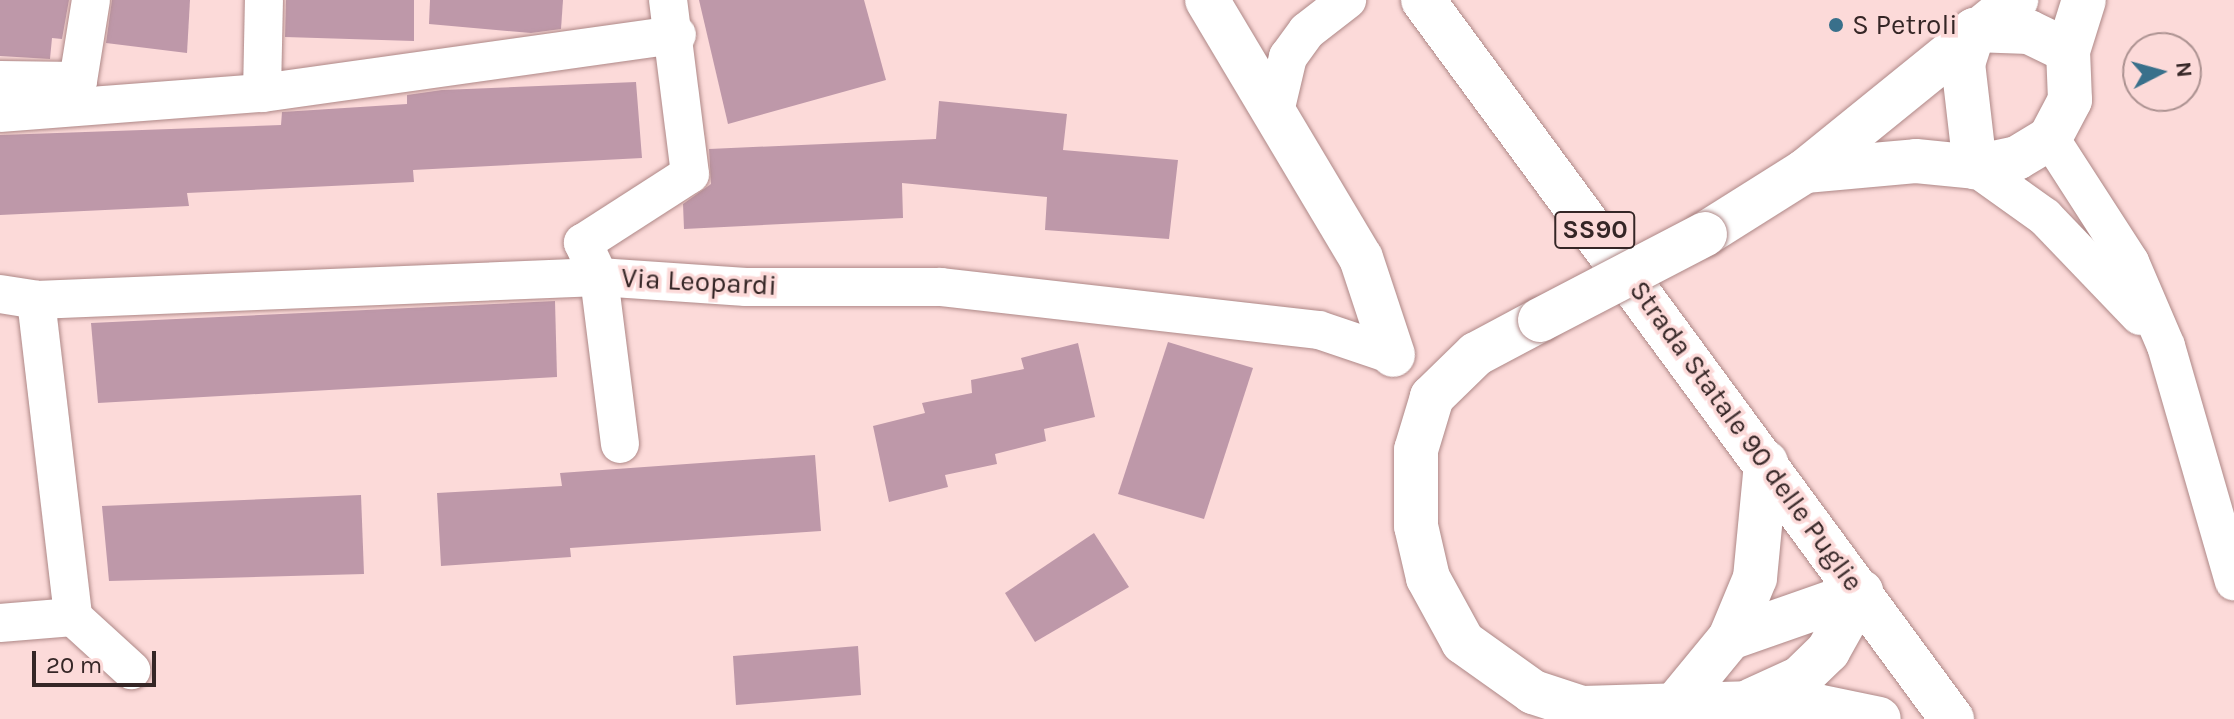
<!DOCTYPE html>
<html>
<head>
<meta charset="utf-8">
<style>
  body { margin:0 }
  #map { position:relative; width:2234px; height:719px; overflow:hidden; background:#fcdad9; font-family:Karla,sans-serif }
  div>[style] { position:absolute }
  [style*='--x'] { left:calc(var(--x)*1px); top:calc(var(--y)*1px); width:calc(var(--w)*1px); rotate:calc(var(--a)*1deg) }
  .building>* { inset:0; background:#be98a9 }
  .roads { filter:drop-shadow(0 0 2px #ae8887) drop-shadow(0 0 2px #ae8887) }
  .minor>* { height:38px; margin:-19px; padding:0 19px; transform-origin:19px; border-radius:19px; background:#fff }
  .tertiary>* { height:44px; margin:-22px; padding:0 22px; transform-origin:22px; border-radius:22px; background:#fff }
  .primary>* { height:44px; margin:-22px; padding:0 22px; transform-origin:22px; border-radius:22px; background:#fff }
  .bridges { filter:drop-shadow(0 0 2px #ae8887) drop-shadow(0 0 2px #ae8887) }
  .tertiary-bridge>* { height:44px; margin:-22px; padding:0 22px; transform-origin:22px; border-radius:22px; background:#fff }
  .dots>* { width:22px; height:22px; translate:-50% -50%; box-sizing:border-box; border:4px solid #fcdad9; border-radius:50% }
  span { translate:-50% -50%; white-space:nowrap; text-align:center; line-height:1.15; -webkit-text-stroke:7px #fcdad9; paint-order:stroke }
  .shield-label span { padding:2px 6px; background:#fcdad9; border:2px solid; border-radius:6px; -webkit-text-stroke-width:0 }
  .shield-label { font-size:26px; color:#352626; font-weight:700 }
  .poi-label { font-size:28px; color:#352626 }
  .left { translate:0 -50%; text-align:left }
  .street-label { font-size:28px; color:#352626 }
  .north { position:absolute; left:2122px; top:32px; width:80px; height:80px; box-sizing:border-box; background:#fcdad9; border:2px solid #ac9291; border-radius:50%; rotate:84deg; font-size:22px; font-weight:700; line-height:32px; text-align:center; color:#352626 }
  .north::after { content:''; display:block; margin:auto; width:28px; height:36px; background:#39708b; clip-path:polygon(50% 0,100% 100%,50% 72%,0 100%) }
  .scale { position:absolute; left:32px; top:651px; width:124px; height:36px; box-sizing:border-box; border:4px solid #352626; border-top:0; padding-left:10px; font-size:24px; line-height:28px; white-space:nowrap; color:#352626; -webkit-text-stroke:6px #fcdad9; paint-order:stroke }
</style>
</head>
<body>
<div id="map">
  <div class="building">
    <i style="clip-path:polygon(0 0,69px 0,62px 39px,52px 38px,50px 59px,0 56px)"></i>
    <i style="clip-path:polygon(112px 0,190px 0,187px 53px,106px 43px)"></i>
    <i style="clip-path:polygon(286px 0,414px 0,414px 41px,285px 37px)"></i>
    <i style="clip-path:polygon(430px 0,563px 0,561px 29px,531px 33px,429px 24px)"></i>
    <i style="clip-path:polygon(699px 0,864px 0,886px 80px,728px 124px)"></i>
    <i style="clip-path:polygon(636px 82px,642px 158px,413px 170px,414px 182px,187px 193px,189px 206px,0 215px,0 135px,281px 125px,282px 112px,407px 104px,407px 95px,442px 90px)"></i>
    <i style="clip-path:polygon(939px 101px,1067px 114px,1063px 150px,1178px 160px,1169px 239px,1045px 230px,1047px 197px,902px 183px,903px 218px,684px 229px,683px 204px,711px 184px,709px 149px,936px 139px)"></i>
    <i style="clip-path:polygon(555px 301px,557px 377px,98px 403px,91px 323px)"></i>
    <i style="clip-path:polygon(1168px 342px,1253px 368px,1204px 519px,1118px 494px)"></i>
    <i style="clip-path:polygon(1078px 343px,1095px 417px,1044px 429px,1046px 441px,995px 454px,997px 464px,945px 475px,948px 487px,889px 502px,873px 426px,925px 413px,922px 403px,972px 393px,971px 380px,1024px 369px,1021px 358px)"></i>
    <i style="clip-path:polygon(815px 455px,821px 531px,570px 548px,571px 557px,441px 566px,437px 493px,562px 486px,560px 473px)"></i>
    <i style="clip-path:polygon(361px 495px,364px 574px,109px 581px,102px 506px)"></i>
    <i style="clip-path:polygon(1094px 533px,1129px 587px,1035px 642px,1005px 593px)"></i>
    <i style="clip-path:polygon(858px 646px,861px 695px,736px 705px,733px 656px)"></i>
  </div>
  <div class="roads">
    <div class="minor">
      <i style="--x:0;--y:80;--w:78;--a:0.7"></i>
      <i style="--x:78;--y:81;--w:82;--a:-80.9"></i>
      <i style="--x:262;--y:93;--w:93;--a:-88.8"></i>
      <i style="--x:0;--y:113;--w:263;--a:-4.4"></i>
      <i style="--x:262;--y:93;--w:419;--a:-8"></i>
      <i style="--x:1274;--y:116;--w:61;--a:-76.7"></i>
      <i style="--x:1288;--y:57;--w:32;--a:-54"></i>
      <i style="--x:1307;--y:31;--w:51;--a:-37.8"></i>
      <i style="--x:2050;--y:138;--w:148;--a:57.2"></i>
      <i style="--x:2130;--y:262;--w:91;--a:66.8"></i>
      <i style="--x:2166;--y:346;--w:245;--a:73.9"></i>
      <i style="--x:1975;--y:167;--w:86;--a:35.5"></i>
      <i style="--x:2045;--y:217;--w:137;--a:46.2"></i>
      <i style="--x:0;--y:294;--w:36;--a:9"></i>
      <i style="--x:36;--y:300;--w:563;--a:-2.34"></i>
      <i style="--x:599;--y:277;--w:147;--a:3.9"></i>
      <i style="--x:746;--y:287;--w:195;--a:0"></i>
      <i style="--x:941;--y:287;--w:380;--a:6.5"></i>
      <i style="--x:1319;--y:330;--w:78;--a:18.7"></i>
      <i style="--x:36;--y:300;--w:319;--a:83.3"></i>
      <i style="--x:73;--y:617;--w:79;--a:42.4"></i>
      <i style="--x:620;--y:444;--w:168;--a:-97.2"></i>
      <i style="--x:599;--y:277;--w:38;--a:-115"></i>
      <i style="--x:583;--y:243;--w:127;--a:-32.8"></i>
      <i style="--x:690;--y:174;--w:175;--a:-97.2"></i>
      <i style="--x:0;--y:623;--w:73;--a:-4.7"></i>
    </div>
    <div class="tertiary">
      <i style="--x:1974;--y:30;--w:35;--a:108"></i>
      <i style="--x:1963;--y:63;--w:105;--a:83.4"></i>
      <i style="--x:1974;--y:30;--w:55;--a:2.1"></i>
      <i style="--x:2029;--y:32;--w:43;--a:26"></i>
      <i style="--x:1805;--y:171;--w:111;--a:-5.1"></i>
      <i style="--x:1916;--y:161;--w:59;--a:5.8"></i>
      <i style="--x:1975;--y:167;--w:43;--a:-12.1"></i>
      <i style="--x:2017;--y:158;--w:39;--a:-31"></i>
      <i style="--x:2050;--y:138;--w:43;--a:-62.2"></i>
      <i style="--x:2070;--y:100;--w:49;--a:-92.3"></i>
      <i style="--x:2068;--y:51;--w:53;--a:-72.6"></i>
      <i style="--x:1705;--y:234;--w:118;--a:-32.2"></i>
      <i style="--x:1805;--y:171;--w:272;--a:-39"></i>
      <i style="--x:1540;--y:320;--w:72;--a:152"></i>
      <i style="--x:1476;--y:354;--w:62;--a:135.7"></i>
      <i style="--x:1432;--y:397;--w:55;--a:106.8"></i>
      <i style="--x:1416;--y:450;--w:76;--a:90"></i>
      <i style="--x:1416;--y:526;--w:53;--a:77"></i>
      <i style="--x:1428;--y:578;--w:73;--a:61.3"></i>
      <i style="--x:1463;--y:642;--w:86;--a:35.5"></i>
      <i style="--x:1533;--y:692;--w:52;--a:18.1"></i>
      <i style="--x:1582;--y:708;--w:164;--a:-1.7"></i>
      <i style="--x:1746;--y:703;--w:71;--a:2.4"></i>
      <i style="--x:1817;--y:706;--w:63;--a:11.8"></i>
      <i style="--x:1730;--y:638;--w:139;--a:-19.3"></i>
      <i style="--x:1752;--y:700;--w:53;--a:-24.6"></i>
      <i style="--x:1800;--y:678;--w:39;--a:-44"></i>
      <i style="--x:1828;--y:651;--w:68;--a:-60.8"></i>
      <i style="--x:1674;--y:706;--w:88;--a:-50.5"></i>
      <i style="--x:1730;--y:638;--w:65;--a:-67.4"></i>
      <i style="--x:1755;--y:578;--w:116;--a:-84.5"></i>
    </div>
    <div class="primary">
      <i style="--x:1207;--y:0;--w:300;--a:59.2"></i>
      <i style="--x:1361;--y:258;--w:102;--a:71.7"></i>
      <i style="--x:1423;--y:0;--w:893;--a:53.66"></i>
    </div>
  </div>
  <div class="bridges">
    <div class="tertiary-bridge">
      <i style="--x:1540;--y:320;--w:186;--a:-27.5"></i>
    </div>
  </div>
  <div class="dots">
    <i style="left:1836px;top:25px;background:#39708b"></i>
  </div>
  <div class="shield-label">
    <span style="left:1595px;top:230px">SS90</span>
  </div>
  <div class="poi-label">
    <span class="left" style="left:1852px;top:25px">S Petroli</span>
  </div>
  <div class="street-label">
    <span style="left:699px;top:282px;rotate:3deg">Via Leopardi</span>
    <span style="left:1746px;top:436px;rotate:54deg">Strada Statale 90 delle Puglie</span>
  </div>
  <div class="north">N</div>
  <div class="scale">20 m</div>
</div>
</body>
</html>
